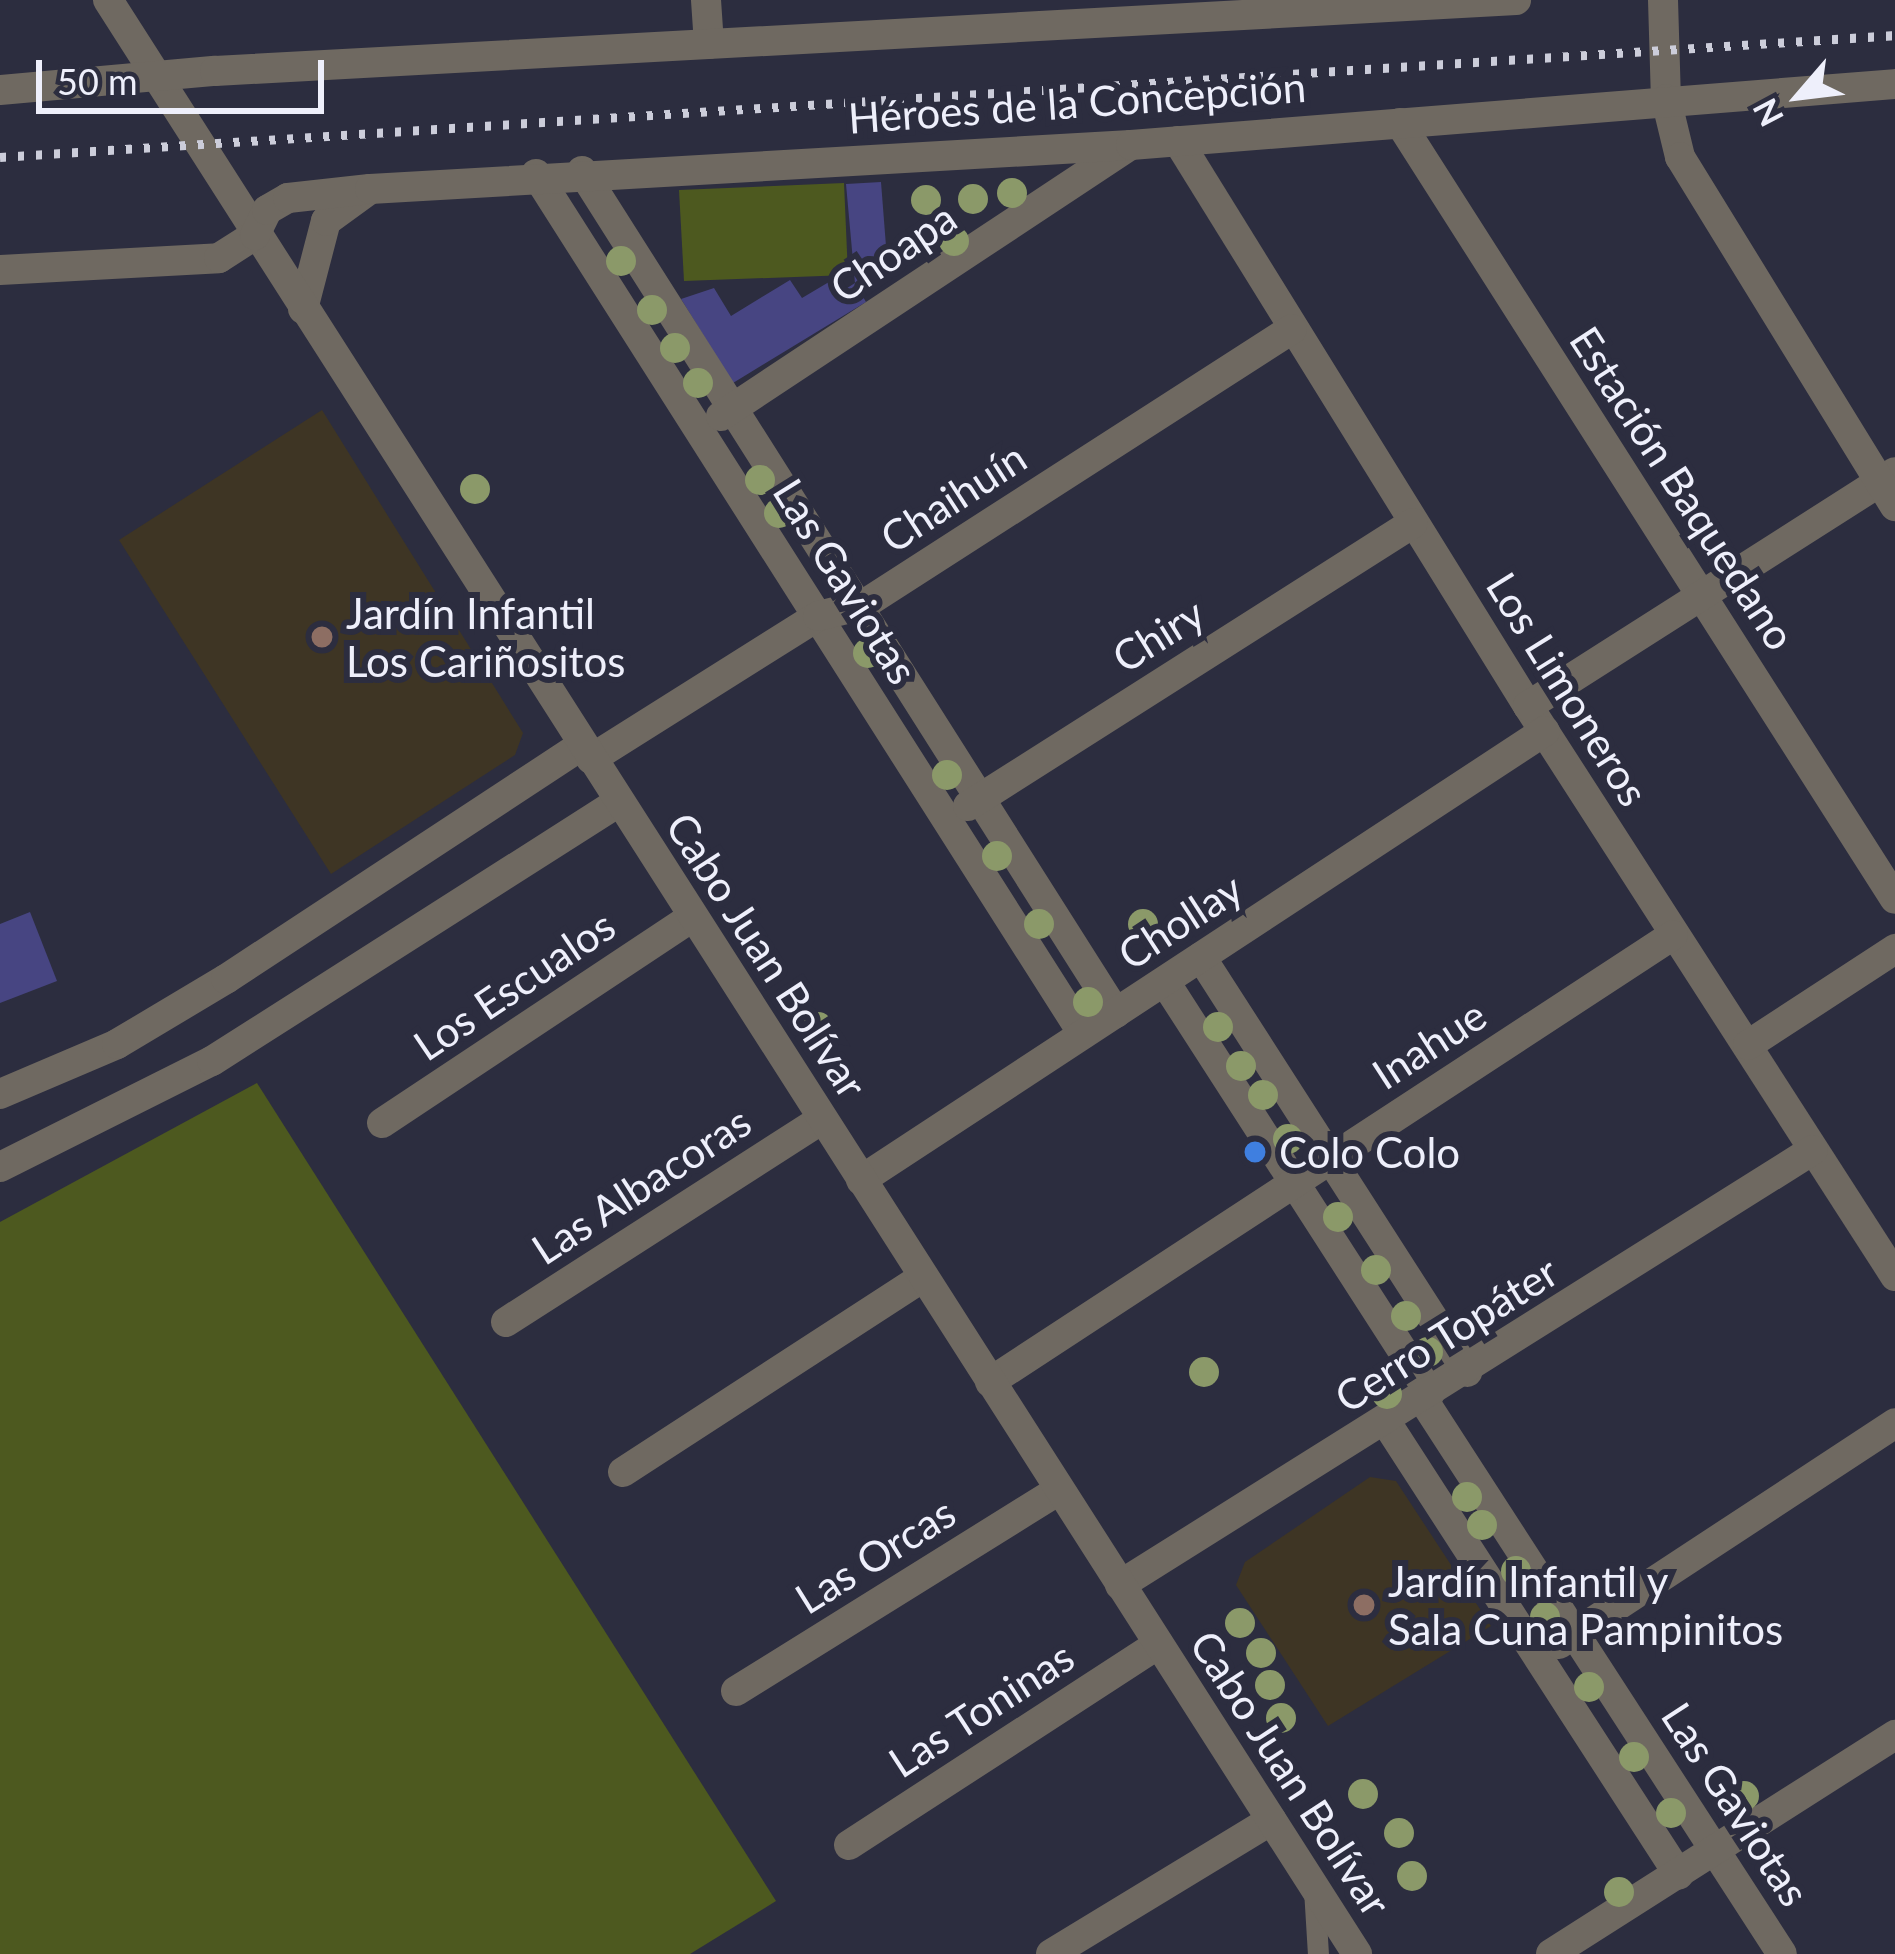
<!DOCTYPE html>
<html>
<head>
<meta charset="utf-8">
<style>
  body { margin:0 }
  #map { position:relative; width:1895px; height:1954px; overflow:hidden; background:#2c2d3f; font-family:Lato,sans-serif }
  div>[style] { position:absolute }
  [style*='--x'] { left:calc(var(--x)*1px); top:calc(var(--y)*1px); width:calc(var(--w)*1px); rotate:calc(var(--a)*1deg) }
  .education>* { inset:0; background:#3e3524 }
  .green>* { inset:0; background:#4d591f }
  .building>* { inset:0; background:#474582 }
  .service>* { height:21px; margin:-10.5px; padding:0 10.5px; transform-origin:10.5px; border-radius:10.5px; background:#6f6961 }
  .minor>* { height:30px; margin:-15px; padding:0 15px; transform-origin:15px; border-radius:15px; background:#6f6961 }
  .tertiary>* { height:30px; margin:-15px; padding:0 15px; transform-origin:15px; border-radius:15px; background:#6f6961 }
  .rail>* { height:9px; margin-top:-4.5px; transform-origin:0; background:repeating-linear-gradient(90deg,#cccdda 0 6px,transparent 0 18px) }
  .trees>* { width:30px; height:30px; margin:-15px; border-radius:50%; background:#8b9969 }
  .dots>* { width:33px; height:33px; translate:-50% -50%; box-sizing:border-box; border:6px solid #2c2d3f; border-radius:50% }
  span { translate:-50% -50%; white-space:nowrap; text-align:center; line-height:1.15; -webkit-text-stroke:12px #2c2d3f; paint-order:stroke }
  .street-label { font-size:42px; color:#eeeffb }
  .poi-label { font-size:42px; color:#eeeffb }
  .left { translate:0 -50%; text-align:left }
  .north { position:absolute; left:1739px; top:36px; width:120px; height:120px; -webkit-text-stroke:9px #2c2d3f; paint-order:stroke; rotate:242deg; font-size:33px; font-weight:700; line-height:48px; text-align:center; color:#eeeffb }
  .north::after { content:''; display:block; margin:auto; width:42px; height:54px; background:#eeeffb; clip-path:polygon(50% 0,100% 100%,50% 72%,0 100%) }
  .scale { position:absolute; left:36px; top:60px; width:288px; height:54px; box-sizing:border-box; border:6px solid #eeeffb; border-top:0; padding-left:15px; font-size:36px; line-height:42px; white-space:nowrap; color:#eeeffb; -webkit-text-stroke:9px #2c2d3f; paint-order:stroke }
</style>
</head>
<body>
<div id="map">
  <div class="education">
    <i style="clip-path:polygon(322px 410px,523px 733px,515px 755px,331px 874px,119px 540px)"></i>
    <i style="clip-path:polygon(1370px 1477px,1396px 1481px,1491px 1626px,1328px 1726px,1236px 1585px,1245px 1562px)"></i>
  </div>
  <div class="green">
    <i style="clip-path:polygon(844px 183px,848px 275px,684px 281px,679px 190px)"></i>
    <i style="clip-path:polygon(257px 1083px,776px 1901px,690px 1954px,0 1954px,0 1222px)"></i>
  </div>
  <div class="building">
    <i style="clip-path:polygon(881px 182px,887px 259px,855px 283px,846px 184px)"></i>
    <i style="clip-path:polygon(834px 279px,841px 292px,855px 283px,866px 302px,733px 383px,681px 299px,714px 288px,731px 316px,790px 280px,802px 298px)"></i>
    <i style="clip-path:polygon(30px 912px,57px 981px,0 1003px,0 924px)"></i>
  </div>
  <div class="service">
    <i style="--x:1314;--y:1889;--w:65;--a:86.5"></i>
  </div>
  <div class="minor">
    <i style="--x:706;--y:0;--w:44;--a:86.1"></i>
    <i style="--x:1400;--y:123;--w:920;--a:57.47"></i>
    <i style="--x:1178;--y:141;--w:665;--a:58.22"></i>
    <i style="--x:1528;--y:706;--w:678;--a:57.22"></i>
    <i style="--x:582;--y:171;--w:997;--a:57.62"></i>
    <i style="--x:536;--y:174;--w:1019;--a:57.54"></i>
    <i style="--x:303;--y:309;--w:91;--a:-75.4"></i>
    <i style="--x:326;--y:221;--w:54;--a:-36"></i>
    <i style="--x:721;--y:416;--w:491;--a:-33.5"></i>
    <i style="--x:1528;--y:706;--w:435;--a:-32.5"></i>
    <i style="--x:591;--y:759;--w:268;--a:-32.2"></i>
    <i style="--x:818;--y:616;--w:46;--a:-13.7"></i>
    <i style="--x:863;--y:605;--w:510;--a:-32.76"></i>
    <i style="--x:968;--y:806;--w:527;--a:-32.45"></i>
    <i style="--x:1201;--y:957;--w:493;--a:57.3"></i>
    <i style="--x:1165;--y:982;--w:489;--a:57.2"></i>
    <i style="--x:1748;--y:1045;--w:176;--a:-33.1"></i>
    <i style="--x:0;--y:1094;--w:127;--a:-23.1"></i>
    <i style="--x:117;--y:1044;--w:127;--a:-30.8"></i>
    <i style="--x:226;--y:979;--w:426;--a:-33.3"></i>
    <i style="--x:382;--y:1123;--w:372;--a:-33.6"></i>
    <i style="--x:0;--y:1167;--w:237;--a:-26.6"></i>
    <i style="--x:212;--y:1061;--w:482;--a:-32.5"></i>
    <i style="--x:861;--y:1180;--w:818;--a:-33.28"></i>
    <i style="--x:506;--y:1322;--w:376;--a:-32.7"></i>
    <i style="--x:990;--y:1382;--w:816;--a:-33.2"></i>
    <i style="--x:1422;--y:1398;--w:662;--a:57.08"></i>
    <i style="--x:1386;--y:1422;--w:539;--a:57.11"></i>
    <i style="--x:623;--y:1472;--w:358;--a:-33"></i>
    <i style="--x:1120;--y:1585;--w:818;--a:-32.12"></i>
    <i style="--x:1559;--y:1644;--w:402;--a:-33.3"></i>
    <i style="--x:736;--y:1691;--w:380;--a:-31.9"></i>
    <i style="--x:849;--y:1845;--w:369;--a:-33"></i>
    <i style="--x:1051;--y:1954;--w:258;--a:-31.3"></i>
    <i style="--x:1551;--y:1954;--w:408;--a:-32.5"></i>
  </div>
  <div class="tertiary">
    <i style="--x:108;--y:0;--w:2319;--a:57.41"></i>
    <i style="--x:1663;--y:0;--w:99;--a:88.3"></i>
    <i style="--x:1666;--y:99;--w:60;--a:76.4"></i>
    <i style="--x:1680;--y:157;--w:410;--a:58.4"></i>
    <i style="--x:0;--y:90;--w:216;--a:-5.1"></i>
    <i style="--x:215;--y:71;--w:1303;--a:-3.12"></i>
    <i style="--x:0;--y:270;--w:219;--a:-3.1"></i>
    <i style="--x:219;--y:258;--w:43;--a:-32.6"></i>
    <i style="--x:255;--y:235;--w:28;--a:-64"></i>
    <i style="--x:267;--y:210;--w:24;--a:-30"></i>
    <i style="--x:288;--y:198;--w:82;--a:-6.3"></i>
    <i style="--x:370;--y:189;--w:762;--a:-3.31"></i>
    <i style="--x:1131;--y:145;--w:766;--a:-4.56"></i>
  </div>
  <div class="rail">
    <i style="--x:0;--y:157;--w:1899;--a:-3.68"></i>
  </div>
  <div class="trees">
    <i style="left:1012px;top:193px"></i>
    <i style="left:973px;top:199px"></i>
    <i style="left:926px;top:200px"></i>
    <i style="left:954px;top:241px"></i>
    <i style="left:621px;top:261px"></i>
    <i style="left:652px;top:310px"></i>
    <i style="left:675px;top:348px"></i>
    <i style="left:698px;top:383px"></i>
    <i style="left:760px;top:480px"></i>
    <i style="left:475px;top:489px"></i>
    <i style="left:779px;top:513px"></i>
    <i style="left:868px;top:653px"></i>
    <i style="left:947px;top:775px"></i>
    <i style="left:997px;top:856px"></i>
    <i style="left:1039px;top:924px"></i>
    <i style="left:1143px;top:924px"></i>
    <i style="left:1088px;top:1002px"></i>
    <i style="left:818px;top:1027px"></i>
    <i style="left:1218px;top:1027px"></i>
    <i style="left:1241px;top:1066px"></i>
    <i style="left:1263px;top:1095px"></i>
    <i style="left:1288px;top:1139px"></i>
    <i style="left:1338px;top:1217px"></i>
    <i style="left:1376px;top:1270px"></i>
    <i style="left:1406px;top:1316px"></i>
    <i style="left:1428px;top:1352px"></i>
    <i style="left:1204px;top:1372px"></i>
    <i style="left:1387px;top:1394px"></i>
    <i style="left:1467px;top:1497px"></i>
    <i style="left:1482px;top:1525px"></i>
    <i style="left:1516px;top:1571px"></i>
    <i style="left:1545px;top:1617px"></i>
    <i style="left:1240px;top:1623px"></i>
    <i style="left:1261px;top:1653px"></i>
    <i style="left:1270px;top:1685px"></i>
    <i style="left:1589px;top:1687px"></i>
    <i style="left:1281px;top:1718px"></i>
    <i style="left:1634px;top:1757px"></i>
    <i style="left:1363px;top:1794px"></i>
    <i style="left:1744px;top:1796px"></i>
    <i style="left:1671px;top:1813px"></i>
    <i style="left:1399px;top:1833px"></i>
    <i style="left:1412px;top:1876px"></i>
    <i style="left:1619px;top:1892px"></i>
  </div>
  <div class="dots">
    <i style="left:322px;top:637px;background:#8d6e63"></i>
    <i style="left:1255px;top:1152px;background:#3f7fe0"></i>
    <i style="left:1364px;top:1605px;background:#8d6e63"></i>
  </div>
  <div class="street-label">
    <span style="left:1077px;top:102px;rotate:-4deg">Héroes de la Concepción</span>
    <span style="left:893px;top:252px;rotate:-34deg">Choapa</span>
    <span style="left:1683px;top:488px;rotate:57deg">Estación Baquedano</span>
    <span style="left:953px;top:497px;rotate:-33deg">Chaihuín</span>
    <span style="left:846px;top:581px;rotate:58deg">Las Gaviotas</span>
    <span style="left:1158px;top:635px;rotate:-32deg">Chiry</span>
    <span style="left:1568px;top:689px;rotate:58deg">Los Limoneros</span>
    <span style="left:1180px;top:921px;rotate:-33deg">Chollay</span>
    <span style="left:767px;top:955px;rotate:57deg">Cabo Juan Bolívar</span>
    <span style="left:514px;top:985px;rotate:-34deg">Los Escualos</span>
    <span style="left:1429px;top:1044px;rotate:-33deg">Inahue</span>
    <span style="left:641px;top:1185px;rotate:-33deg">Las Albacoras</span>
    <span style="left:1446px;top:1334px;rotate:-32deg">Cerro Topáter</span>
    <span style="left:875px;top:1555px;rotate:-32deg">Las Orcas</span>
    <span style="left:981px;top:1709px;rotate:-33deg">Las Toninas</span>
    <span style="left:1291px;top:1773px;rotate:57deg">Cabo Juan Bolívar</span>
    <span style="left:1736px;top:1804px;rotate:57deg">Las Gaviotas</span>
  </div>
  <div class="poi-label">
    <span class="left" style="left:346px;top:637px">Jardín Infantil<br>Los Cariñositos</span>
    <span class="left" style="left:1279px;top:1152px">Colo Colo</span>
    <span class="left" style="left:1388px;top:1605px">Jardín Infantil y<br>Sala Cuna Pampinitos</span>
  </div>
  <div class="north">N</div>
  <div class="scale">50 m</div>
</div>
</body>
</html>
